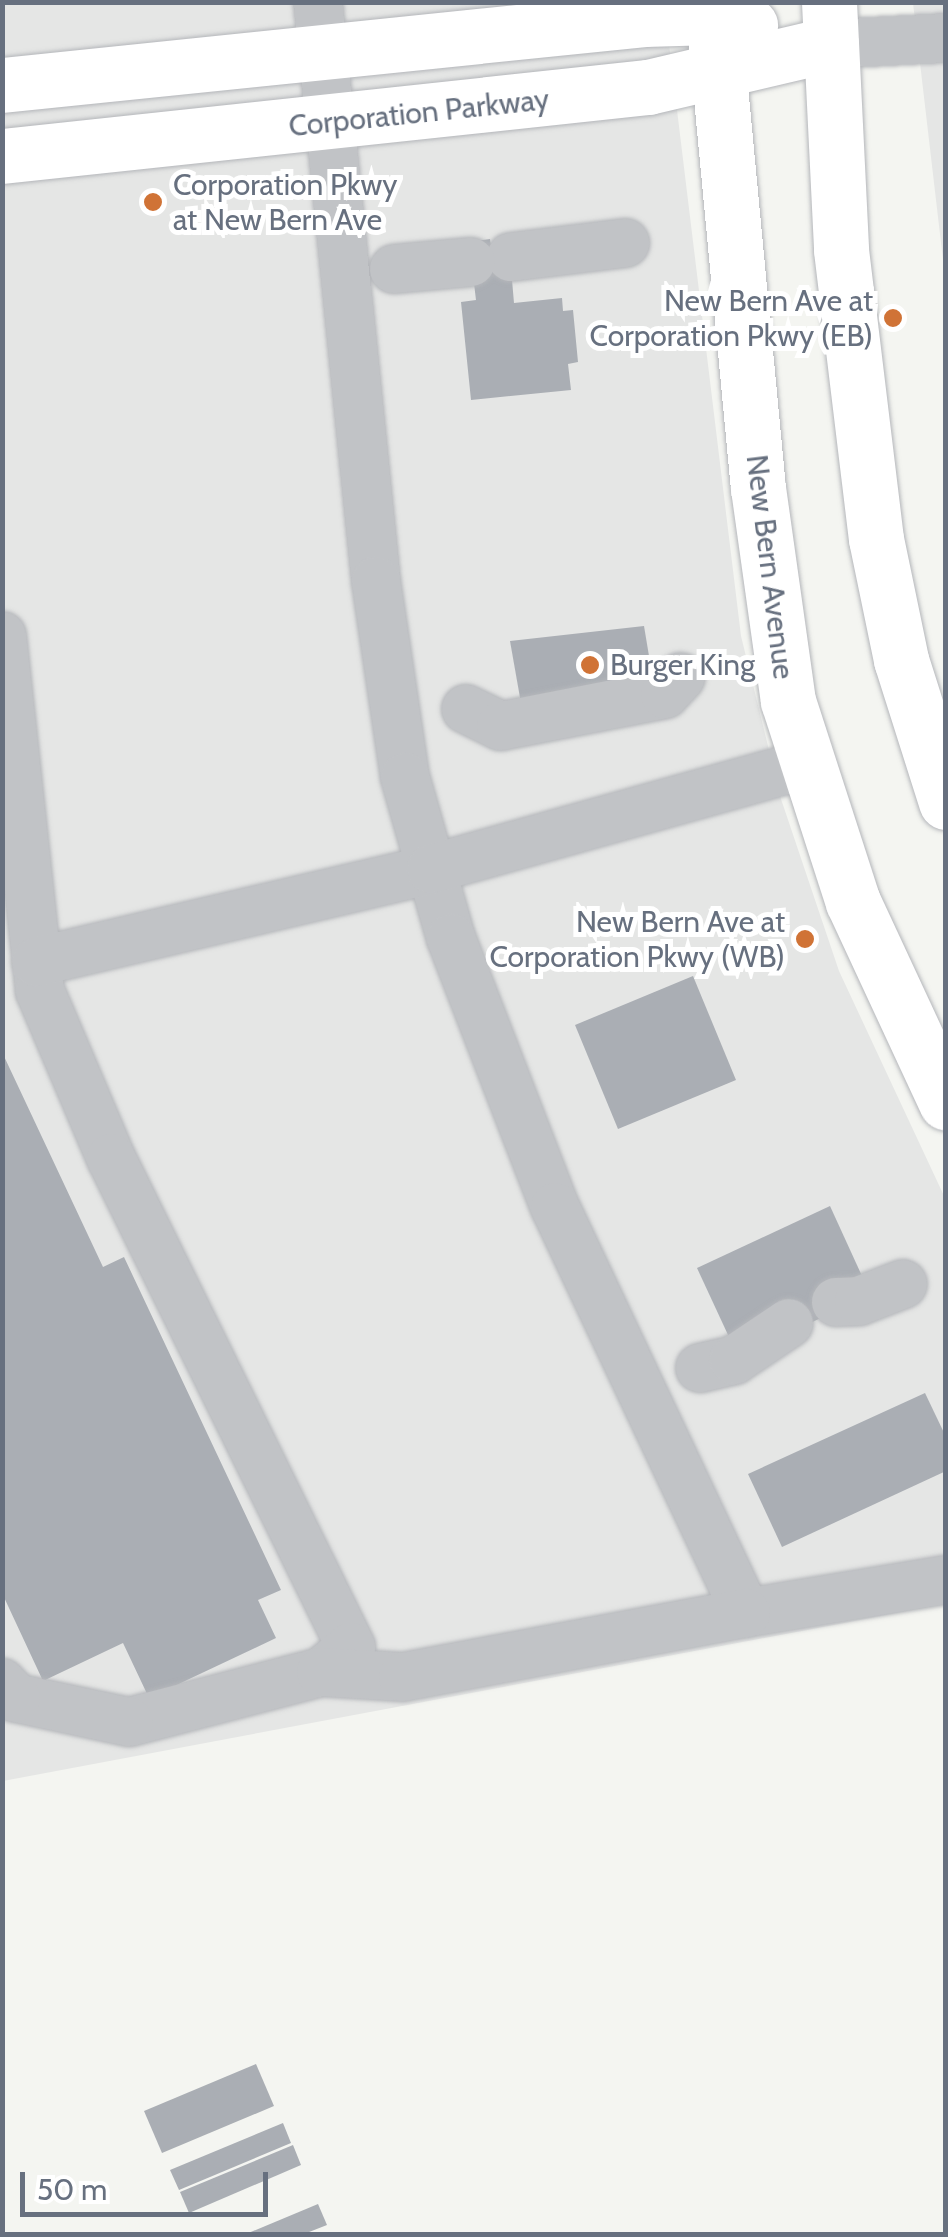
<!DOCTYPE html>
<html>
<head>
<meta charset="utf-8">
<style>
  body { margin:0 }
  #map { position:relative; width:948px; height:2237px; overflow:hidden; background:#f4f5f1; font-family:Cabin,sans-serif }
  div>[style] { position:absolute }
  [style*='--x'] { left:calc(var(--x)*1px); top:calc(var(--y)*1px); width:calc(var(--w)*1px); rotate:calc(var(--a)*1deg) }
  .built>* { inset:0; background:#e5e6e5 }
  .building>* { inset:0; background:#aaaeb4 }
  .roads { filter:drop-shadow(0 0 2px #b4b6ba) drop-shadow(0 0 2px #b4b6ba) }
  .minor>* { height:48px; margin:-24px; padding:0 24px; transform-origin:24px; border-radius:24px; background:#c1c3c6 }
  .major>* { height:55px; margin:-27.5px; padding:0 27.5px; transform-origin:27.5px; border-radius:27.5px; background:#fff }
  .dots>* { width:28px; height:28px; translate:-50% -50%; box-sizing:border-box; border:5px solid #fff; border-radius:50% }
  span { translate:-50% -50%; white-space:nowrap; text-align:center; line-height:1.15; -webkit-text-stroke:10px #fff; paint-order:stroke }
  .street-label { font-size:30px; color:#67707f }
  .poi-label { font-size:30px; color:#67707f }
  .left { translate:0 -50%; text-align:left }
  .right { translate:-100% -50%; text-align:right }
  .frame { position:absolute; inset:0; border:5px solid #67707f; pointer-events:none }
  .scale { position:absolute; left:20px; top:2172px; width:248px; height:45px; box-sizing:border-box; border:5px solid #67707f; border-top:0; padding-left:12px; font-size:30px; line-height:35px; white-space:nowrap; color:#67707f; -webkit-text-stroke:8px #fff; paint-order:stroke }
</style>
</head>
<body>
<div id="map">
  <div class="built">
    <i style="clip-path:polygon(3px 3px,664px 3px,741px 636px,781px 799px,839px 971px,945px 1198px,945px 1604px,3px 1781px)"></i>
    <i style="clip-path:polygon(913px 3px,945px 3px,945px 277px)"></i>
  </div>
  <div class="building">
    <i style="clip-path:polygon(490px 239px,491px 247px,509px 245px,514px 303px,562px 298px,563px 311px,573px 310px,578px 362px,568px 364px,571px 390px,471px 400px,461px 302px,476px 300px,469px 242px)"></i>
    <i style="clip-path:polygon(644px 626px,654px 686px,522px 709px,510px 641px)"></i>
    <i style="clip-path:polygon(693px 976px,736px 1080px,618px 1129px,575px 1025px)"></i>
    <i style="clip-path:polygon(2px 1052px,103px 1267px,124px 1257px,281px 1590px,258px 1600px,276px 1638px,149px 1698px,123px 1643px,43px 1681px,2px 1593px)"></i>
    <i style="clip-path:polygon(830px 1206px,862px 1276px,840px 1309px,793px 1331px,729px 1337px,697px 1268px)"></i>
    <i style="clip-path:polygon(925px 1393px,946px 1437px,946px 1471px,782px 1547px,748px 1474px)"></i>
    <i style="clip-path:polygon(256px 2064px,274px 2106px,162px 2153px,144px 2111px)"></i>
    <i style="clip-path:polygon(283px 2123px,291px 2143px,179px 2190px,170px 2170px)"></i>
    <i style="clip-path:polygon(293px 2145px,301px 2165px,189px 2213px,180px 2192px)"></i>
    <i style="clip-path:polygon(318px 2204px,327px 2225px,304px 2234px,246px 2234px)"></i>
  </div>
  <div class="roads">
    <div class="minor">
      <i style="--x:318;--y:2;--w:582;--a:84.28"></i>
      <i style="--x:376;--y:581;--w:198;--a:81.6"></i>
      <i style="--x:405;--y:777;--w:167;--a:74.1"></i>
      <i style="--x:451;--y:938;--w:288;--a:68.9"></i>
      <i style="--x:555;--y:1207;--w:449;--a:64.8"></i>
      <i style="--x:746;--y:1613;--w:203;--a:-9.4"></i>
      <i style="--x:831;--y:44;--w:115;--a:-3"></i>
      <i style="--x:511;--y:257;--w:115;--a:-7"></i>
      <i style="--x:394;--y:269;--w:77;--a:-5.2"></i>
      <i style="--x:2;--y:636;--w:357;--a:83.9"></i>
      <i style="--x:40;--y:991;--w:181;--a:67"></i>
      <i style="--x:111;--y:1158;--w:545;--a:63.86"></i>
      <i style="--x:351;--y:1647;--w:39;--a:140"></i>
      <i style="--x:321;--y:1672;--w:198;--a:165.4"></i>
      <i style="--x:129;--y:1722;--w:116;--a:-168"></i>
      <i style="--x:16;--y:1698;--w:21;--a:-133"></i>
      <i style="--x:466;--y:709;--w:39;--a:26"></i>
      <i style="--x:501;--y:726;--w:167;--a:-11"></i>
      <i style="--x:665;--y:694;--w:23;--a:-47"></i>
      <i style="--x:36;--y:962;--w:406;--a:-13.2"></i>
      <i style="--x:431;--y:869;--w:391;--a:-15.6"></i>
      <i style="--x:836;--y:1302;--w:23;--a:-2"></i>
      <i style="--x:859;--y:1301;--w:47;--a:-21.1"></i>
      <i style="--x:700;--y:1368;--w:35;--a:-13"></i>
      <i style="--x:734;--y:1360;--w:66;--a:-33.9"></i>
      <i style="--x:321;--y:1672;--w:82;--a:3.5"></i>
      <i style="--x:403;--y:1677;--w:349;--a:-10.6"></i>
    </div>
    <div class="major">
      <i style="--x:712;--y:2;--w:488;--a:84.6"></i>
      <i style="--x:758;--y:488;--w:215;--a:82"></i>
      <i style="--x:788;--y:701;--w:211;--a:72.1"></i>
      <i style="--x:853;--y:902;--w:221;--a:65.1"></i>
      <i style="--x:829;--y:2;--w:248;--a:87.2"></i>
      <i style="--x:841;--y:250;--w:291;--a:83.1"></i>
      <i style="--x:876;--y:539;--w:124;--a:78.3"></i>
      <i style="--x:901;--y:660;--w:149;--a:72.4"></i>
      <i style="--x:2;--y:85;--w:645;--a:-5.87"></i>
      <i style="--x:644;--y:19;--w:68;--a:-1.7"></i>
      <i style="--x:712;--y:17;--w:39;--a:12"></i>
      <i style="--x:2;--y:156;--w:650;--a:-6.1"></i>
      <i style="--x:648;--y:87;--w:188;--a:-13.2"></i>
    </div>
  </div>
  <div class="dots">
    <i style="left:153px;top:202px;background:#d07336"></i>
    <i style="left:893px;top:318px;background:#d07336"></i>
    <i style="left:590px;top:665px;background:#d07336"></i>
    <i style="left:805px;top:939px;background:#d07336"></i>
  </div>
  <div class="street-label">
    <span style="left:419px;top:113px;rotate:-6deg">Corporation Parkway</span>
    <span style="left:770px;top:567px;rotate:83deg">New Bern Avenue</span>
  </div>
  <div class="poi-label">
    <span class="left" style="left:173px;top:202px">Corporation Pkwy<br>at New Bern Ave</span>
    <span class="right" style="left:873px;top:318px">New Bern Ave at<br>Corporation Pkwy (EB)</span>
    <span class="left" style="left:610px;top:665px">Burger King</span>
    <span class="right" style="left:785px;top:939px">New Bern Ave at<br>Corporation Pkwy (WB)</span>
  </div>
  <div class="frame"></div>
  <div class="scale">50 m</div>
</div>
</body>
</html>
